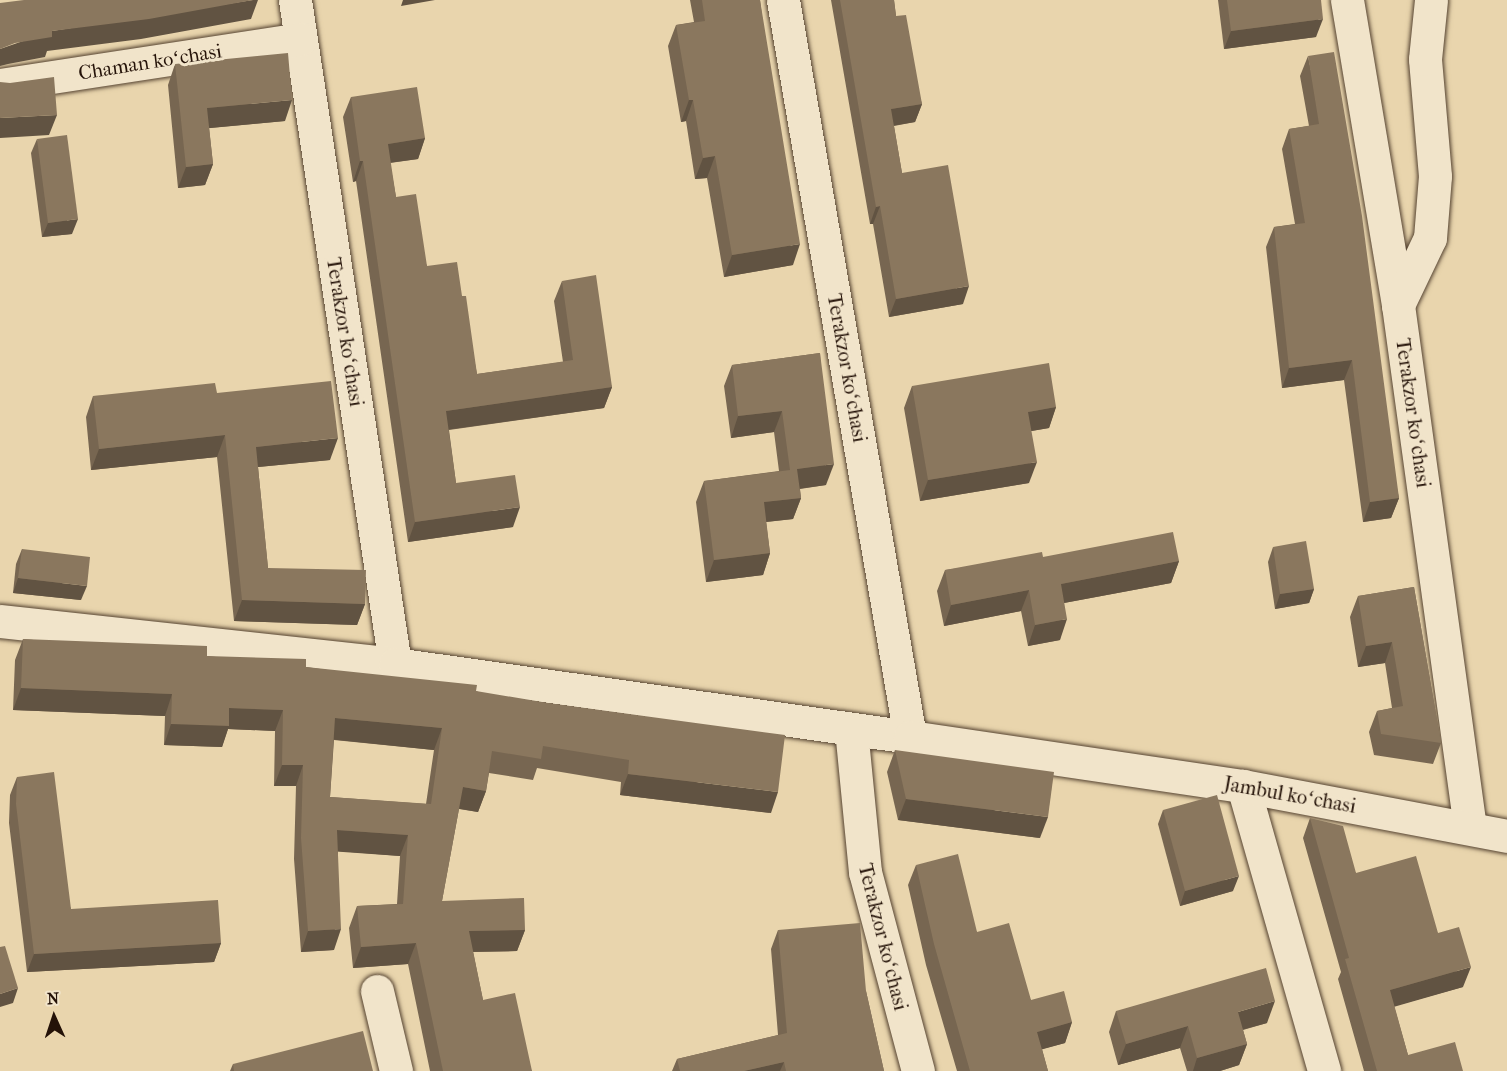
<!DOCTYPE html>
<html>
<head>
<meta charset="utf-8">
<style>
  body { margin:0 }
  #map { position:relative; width:1507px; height:1071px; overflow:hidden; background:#e9d5ad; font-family:"IM FELL French Canon",serif }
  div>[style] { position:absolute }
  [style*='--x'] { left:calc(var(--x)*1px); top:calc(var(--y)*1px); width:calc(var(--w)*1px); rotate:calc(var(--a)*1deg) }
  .roads { filter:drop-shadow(0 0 2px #554331) drop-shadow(0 0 2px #554331) }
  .minor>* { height:33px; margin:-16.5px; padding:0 16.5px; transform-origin:16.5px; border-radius:16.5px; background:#f1e4ca }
  .tertiary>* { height:33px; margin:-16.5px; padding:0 16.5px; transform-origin:16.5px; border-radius:16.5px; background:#f1e4ca }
  .wall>* { inset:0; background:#776651 }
  .shaded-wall>* { inset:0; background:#615342 }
  .building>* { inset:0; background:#8a775e }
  span { translate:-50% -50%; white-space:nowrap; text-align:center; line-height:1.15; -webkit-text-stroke:6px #f1e4ca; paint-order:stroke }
  .street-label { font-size:20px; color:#241208 }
  .north { position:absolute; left:24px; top:987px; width:60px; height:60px; -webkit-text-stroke:4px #f1e4ca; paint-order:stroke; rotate:357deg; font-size:16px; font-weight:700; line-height:24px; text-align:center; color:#241208 }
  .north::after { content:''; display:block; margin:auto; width:21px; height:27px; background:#241208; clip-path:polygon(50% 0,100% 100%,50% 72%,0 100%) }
</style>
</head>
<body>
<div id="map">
  <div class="roads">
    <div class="minor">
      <i style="--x:295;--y:0;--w:671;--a:81.44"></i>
      <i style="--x:783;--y:0;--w:748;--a:80.22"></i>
      <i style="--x:1347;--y:0;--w:309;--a:80.5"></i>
      <i style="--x:1398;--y:305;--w:528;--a:82.16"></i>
      <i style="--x:0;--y:85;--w:304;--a:-8.7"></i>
      <i style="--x:1398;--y:305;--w:74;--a:-64.5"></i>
      <i style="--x:1430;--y:238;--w:62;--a:-85.4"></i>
      <i style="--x:1435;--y:176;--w:117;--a:-94.9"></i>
      <i style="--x:1425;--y:59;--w:59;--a:-84.2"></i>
      <i style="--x:851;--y:729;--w:144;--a:84.4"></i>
      <i style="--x:865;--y:872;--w:206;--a:75.1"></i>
      <i style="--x:1243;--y:786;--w:296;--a:74.1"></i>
      <i style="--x:377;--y:991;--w:82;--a:76.6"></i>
    </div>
    <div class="tertiary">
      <i style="--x:0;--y:621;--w:397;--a:6.2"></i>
      <i style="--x:395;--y:664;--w:520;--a:8.07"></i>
      <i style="--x:910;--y:737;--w:337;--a:8.4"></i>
      <i style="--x:1243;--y:786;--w:269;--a:10.7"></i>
    </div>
  </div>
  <div class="wall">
    <i style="clip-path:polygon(690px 0,760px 0,793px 265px,724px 277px,707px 178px,695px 179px,686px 121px,681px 122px,668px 46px,676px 25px,694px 22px)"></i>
    <i style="clip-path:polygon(831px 0,894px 0,896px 16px,922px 104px,915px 122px,894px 126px,902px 173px,963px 304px,889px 317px,873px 224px,870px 224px)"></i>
    <i style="clip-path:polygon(1218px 0,1321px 0,1316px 37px,1224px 49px)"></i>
    <i style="clip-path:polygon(1308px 56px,1399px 498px,1391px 518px,1363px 522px,1344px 380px,1282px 388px,1266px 247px,1274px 227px,1295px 224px,1282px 149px,1289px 129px,1309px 126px,1300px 76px)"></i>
    <i style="clip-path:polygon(175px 64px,285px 121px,209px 128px,213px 164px,205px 185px,178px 188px,168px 85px)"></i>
    <i style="clip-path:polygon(351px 97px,425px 138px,418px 159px,390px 163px,396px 197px,427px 266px,462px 296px,477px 374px,563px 362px,554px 301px,562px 281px,612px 387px,604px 408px,449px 430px,456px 483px,513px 527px,408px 542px,356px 181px,353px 182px,343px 117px)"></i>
    <i style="clip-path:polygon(37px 139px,72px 234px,42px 237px,31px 153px)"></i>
    <i style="clip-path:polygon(820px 353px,826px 485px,800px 489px,801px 498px,793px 519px,766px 522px,770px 553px,763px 575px,706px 582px,696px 502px,704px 481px,779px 471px,774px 432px,731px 438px,724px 386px,732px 365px)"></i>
    <i style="clip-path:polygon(912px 386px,1056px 407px,1049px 428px,1031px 431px,1029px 483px,920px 501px,904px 408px)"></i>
    <i style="clip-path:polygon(217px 393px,330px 460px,258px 467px,268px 568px,365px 604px,357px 625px,234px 621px,217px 457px,91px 470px,86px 417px,93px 396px)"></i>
    <i style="clip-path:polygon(1273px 547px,1314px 589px,1309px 603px,1275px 609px,1268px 562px)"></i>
    <i style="clip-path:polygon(22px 549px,81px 600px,13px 593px,16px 564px)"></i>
    <i style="clip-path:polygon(1043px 557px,1179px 561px,1171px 583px,1064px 603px,1060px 640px,1028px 646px,1021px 611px,944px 626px,937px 591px,945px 570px)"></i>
    <i style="clip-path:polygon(1414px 587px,1441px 743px,1433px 764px,1374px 755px,1369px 732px,1377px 711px,1392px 708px,1385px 663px,1358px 667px,1350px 617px,1358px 596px)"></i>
    <i style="clip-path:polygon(evenodd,23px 639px,207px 656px,306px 667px,476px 691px,771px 813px,620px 795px,621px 782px,537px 768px,533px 780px,489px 773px,486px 791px,478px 812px,459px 809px,442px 901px,525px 930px,517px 951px,473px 952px,483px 1000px,532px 1071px,430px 1071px,408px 964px,353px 968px,349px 928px,357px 906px,397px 904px,400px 856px,338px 851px,334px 950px,301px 952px,294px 859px,296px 786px,274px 786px,275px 731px,228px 729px,222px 747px,164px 745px,165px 716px,13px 710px,15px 660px,23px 639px,334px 740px,434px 750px,426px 804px,330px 797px,334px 740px)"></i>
    <i style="clip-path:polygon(895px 750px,1040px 838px,898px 820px,887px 772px)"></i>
    <i style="clip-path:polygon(17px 777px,71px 909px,221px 943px,214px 962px,27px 972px,9px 823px,10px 795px)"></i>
    <i style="clip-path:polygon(1163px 810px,1233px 891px,1180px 906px,1158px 824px)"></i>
    <i style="clip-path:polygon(1310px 818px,1356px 873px,1438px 933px,1463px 987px,1394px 1006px,1408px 1055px,1463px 1071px,1364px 1071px,1338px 979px,1341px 972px,1303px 838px)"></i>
    <i style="clip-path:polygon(916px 865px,977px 932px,1031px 1000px,1072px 1022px,1065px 1043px,1042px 1049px,1048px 1071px,957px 1071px,926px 965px,908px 885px)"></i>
    <i style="clip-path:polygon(778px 930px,866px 991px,884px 1071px,672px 1071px,677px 1059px,778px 1035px,771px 949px)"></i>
    <i style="clip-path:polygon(1116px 1011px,1267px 1023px,1243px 1030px,1247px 1044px,1239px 1065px,1220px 1071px,1187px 1071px,1180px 1048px,1118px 1065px,1109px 1032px)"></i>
    <i style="clip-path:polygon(233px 1064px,373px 1071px,230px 1071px)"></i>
  </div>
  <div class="shaded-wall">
    <i style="clip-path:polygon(253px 0,258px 0,251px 19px,141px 39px,47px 51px,45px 57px,8px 64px,0 66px,0 49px,52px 31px)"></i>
    <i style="clip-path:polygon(403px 0,435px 0,401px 6px)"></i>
    <i style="clip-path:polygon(1323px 19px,1316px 37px,1224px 49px,1231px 31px)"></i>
    <i style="clip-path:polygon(292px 100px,285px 121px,200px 129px,207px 108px)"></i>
    <i style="clip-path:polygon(689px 100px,693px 100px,686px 121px,681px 122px)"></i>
    <i style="clip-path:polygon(922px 104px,915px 122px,885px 127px,891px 109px)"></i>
    <i style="clip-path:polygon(57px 115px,49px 135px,0 138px,0 118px)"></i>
    <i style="clip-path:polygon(425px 138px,418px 159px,380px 164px,388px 144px)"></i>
    <i style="clip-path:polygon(715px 156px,707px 178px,695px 179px,703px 158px)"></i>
    <i style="clip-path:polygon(360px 161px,363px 161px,356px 181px,353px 182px)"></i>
    <i style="clip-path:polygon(213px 164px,205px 185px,178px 188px,186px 167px)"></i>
    <i style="clip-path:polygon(880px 206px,873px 224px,870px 224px,876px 207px)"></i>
    <i style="clip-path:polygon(78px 219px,72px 234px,42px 237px,48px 223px)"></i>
    <i style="clip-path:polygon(800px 244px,793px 265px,724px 277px,732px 255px)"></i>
    <i style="clip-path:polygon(969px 286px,963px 304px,889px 317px,896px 299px)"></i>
    <i style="clip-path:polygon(1352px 360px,1344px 380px,1282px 388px,1289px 368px)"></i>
    <i style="clip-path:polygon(612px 387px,604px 408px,438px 431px,446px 411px)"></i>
    <i style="clip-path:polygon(1056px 407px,1049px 428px,1020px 433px,1028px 412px)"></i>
    <i style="clip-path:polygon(782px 411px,774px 432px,731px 438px,738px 416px)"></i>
    <i style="clip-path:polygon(225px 435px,217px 457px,91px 470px,99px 449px)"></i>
    <i style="clip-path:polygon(338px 438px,330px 460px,248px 468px,256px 447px)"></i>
    <i style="clip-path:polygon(1037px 462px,1029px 483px,920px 501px,928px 480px)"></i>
    <i style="clip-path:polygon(834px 464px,826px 485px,790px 490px,797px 469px)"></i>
    <i style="clip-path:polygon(801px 498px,793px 519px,756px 523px,764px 502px)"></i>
    <i style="clip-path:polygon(1399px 498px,1391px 518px,1363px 522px,1370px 502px)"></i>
    <i style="clip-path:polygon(520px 507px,513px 527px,408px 542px,415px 522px)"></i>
    <i style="clip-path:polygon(770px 553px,763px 575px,706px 582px,714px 560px)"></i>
    <i style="clip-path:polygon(1179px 561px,1171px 583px,1053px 605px,1061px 584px)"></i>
    <i style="clip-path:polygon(18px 578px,87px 586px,81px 600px,13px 593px)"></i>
    <i style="clip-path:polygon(1314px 589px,1309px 603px,1275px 609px,1280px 594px)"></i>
    <i style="clip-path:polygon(1029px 590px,1021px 611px,944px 626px,951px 605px)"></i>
    <i style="clip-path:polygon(242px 600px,365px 604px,357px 625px,234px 621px)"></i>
    <i style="clip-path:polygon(1067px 619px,1060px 640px,1028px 646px,1035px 625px)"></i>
    <i style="clip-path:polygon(1392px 642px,1385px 663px,1358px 667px,1366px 646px)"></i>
    <i style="clip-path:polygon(21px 688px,172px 694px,165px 716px,13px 710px)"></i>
    <i style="clip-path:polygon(229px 708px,283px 710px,275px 731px,228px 729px,222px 747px,164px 745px,171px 724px)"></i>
    <i style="clip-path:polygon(335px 718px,442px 728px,434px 750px,328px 739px)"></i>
    <i style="clip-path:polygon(282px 765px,303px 765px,296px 786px,274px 786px)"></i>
    <i style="clip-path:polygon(628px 774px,778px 792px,771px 813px,620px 795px)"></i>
    <i style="clip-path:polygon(463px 787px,486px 791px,478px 812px,455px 808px)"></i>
    <i style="clip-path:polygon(906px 799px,1048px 817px,1040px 838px,898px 820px)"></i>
    <i style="clip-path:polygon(337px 830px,408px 835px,400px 856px,329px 851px)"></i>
    <i style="clip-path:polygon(1239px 876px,1233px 891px,1180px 906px,1185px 891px)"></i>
    <i style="clip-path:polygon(341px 929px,334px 950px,301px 952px,308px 931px)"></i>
    <i style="clip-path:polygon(525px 930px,517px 951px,461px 952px,469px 931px)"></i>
    <i style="clip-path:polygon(221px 943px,214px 962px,27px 972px,34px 954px)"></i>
    <i style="clip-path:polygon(416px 943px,408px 964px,353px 968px,361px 947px)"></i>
    <i style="clip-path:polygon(1471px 967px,1463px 987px,1383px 1010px,1390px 990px)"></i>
    <i style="clip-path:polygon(18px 988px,13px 1003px,0 1007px,0 994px)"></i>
    <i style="clip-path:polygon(1275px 1001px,1267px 1023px,1230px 1033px,1238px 1012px)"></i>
    <i style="clip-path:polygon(1072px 1022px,1065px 1043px,1029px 1053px,1037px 1032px)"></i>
    <i style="clip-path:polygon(1188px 1026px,1180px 1048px,1118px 1065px,1126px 1044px)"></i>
    <i style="clip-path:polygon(1247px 1044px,1239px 1065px,1220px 1071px,1193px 1071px,1197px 1058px)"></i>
    <i style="clip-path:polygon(784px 1062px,780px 1071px,744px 1071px)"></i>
  </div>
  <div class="building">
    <i style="clip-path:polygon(24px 0,253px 0,149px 19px,52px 31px,52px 37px,15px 43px,0 49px,0 3px)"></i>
    <i style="clip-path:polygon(702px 0,760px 0,800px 244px,732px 255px,715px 156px,703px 158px,693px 100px,689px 100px,676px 25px,705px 21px)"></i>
    <i style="clip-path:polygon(840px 0,894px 0,896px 16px,906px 15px,922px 104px,891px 109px,902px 173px,948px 165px,969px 286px,896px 299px,880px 206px,876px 207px)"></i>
    <i style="clip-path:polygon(1227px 0,1321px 0,1323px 19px,1231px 31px)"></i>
    <i style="clip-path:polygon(1334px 52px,1362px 216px,1399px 498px,1370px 502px,1352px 360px,1289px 368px,1274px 227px,1305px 223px,1289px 129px,1319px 124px,1308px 56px)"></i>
    <i style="clip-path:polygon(288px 53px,292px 100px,207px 108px,213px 164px,186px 167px,175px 64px)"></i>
    <i style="clip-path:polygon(54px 77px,57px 115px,0 118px,0 82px,10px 83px)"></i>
    <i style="clip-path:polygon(417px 87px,425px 138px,388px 144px,396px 197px,416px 194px,427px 266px,457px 262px,462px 296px,466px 296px,477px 374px,573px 360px,562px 281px,596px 275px,612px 387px,446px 411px,456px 483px,515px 475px,520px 507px,415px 522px,363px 161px,360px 161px,351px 97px)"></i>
    <i style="clip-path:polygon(67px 135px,78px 219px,48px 223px,37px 139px)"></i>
    <i style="clip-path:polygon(820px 353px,834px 464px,797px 469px,801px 498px,764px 502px,770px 553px,714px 560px,704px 481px,790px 470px,782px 411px,738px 416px,732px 365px)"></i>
    <i style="clip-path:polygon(1049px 363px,1056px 407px,1028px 412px,1037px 462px,928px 480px,912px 386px)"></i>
    <i style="clip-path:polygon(331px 381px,338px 438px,256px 447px,268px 568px,366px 570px,365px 604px,242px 600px,225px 435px,99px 449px,93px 396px,215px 383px,217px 393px)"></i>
    <i style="clip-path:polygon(1173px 532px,1179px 561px,1061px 584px,1067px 619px,1035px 625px,1029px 590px,951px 605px,945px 570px,1042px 552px,1043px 557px)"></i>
    <i style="clip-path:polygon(1306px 541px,1314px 589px,1280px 594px,1273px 547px)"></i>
    <i style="clip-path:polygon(22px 549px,90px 557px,87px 586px,18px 578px)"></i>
    <i style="clip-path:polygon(1414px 587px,1441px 743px,1381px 734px,1377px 711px,1403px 706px,1392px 642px,1366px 646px,1358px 596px)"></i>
    <i style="clip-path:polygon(evenodd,23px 639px,207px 646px,207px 656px,306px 659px,306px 667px,477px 685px,476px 691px,548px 703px,785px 735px,778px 792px,628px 774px,629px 760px,543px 746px,541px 759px,492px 751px,486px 791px,463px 787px,442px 901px,524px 898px,525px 930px,469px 931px,483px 1000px,515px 993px,532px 1071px,443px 1071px,416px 943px,361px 947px,357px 906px,403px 904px,408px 835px,337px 830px,341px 929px,308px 931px,301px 838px,303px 765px,282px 765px,283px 710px,229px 708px,229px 726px,171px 724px,172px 694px,21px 688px,23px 639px,335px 718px,442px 728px,431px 804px,330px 797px,335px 718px)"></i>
    <i style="clip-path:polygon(895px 750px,1054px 772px,1048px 817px,906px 799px)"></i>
    <i style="clip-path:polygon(54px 772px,71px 909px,218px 900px,221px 943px,34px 954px,16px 804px,17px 777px)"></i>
    <i style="clip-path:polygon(1217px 795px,1239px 876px,1185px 891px,1163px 810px)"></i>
    <i style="clip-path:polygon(1310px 818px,1343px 826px,1356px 873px,1416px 856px,1438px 933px,1459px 927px,1471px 967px,1390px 990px,1408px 1055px,1455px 1042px,1463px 1071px,1377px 1071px,1345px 959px,1349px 958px)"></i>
    <i style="clip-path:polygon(958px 854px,977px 932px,1009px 923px,1031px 1000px,1064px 991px,1072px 1022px,1037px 1032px,1048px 1071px,970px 1071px,934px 944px,916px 865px)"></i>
    <i style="clip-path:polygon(860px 923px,866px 991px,884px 1071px,786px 1071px,784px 1062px,744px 1071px,680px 1071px,677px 1059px,787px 1033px,778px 930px)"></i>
    <i style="clip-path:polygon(5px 946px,18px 988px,0 994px,0 947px)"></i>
    <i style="clip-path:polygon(1266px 968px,1275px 1001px,1238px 1012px,1247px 1044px,1197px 1058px,1188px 1026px,1126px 1044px,1116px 1011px)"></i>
    <i style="clip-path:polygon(363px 1031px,373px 1071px,234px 1071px,233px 1064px)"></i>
  </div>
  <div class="street-label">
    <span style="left:150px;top:62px;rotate:-9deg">Chaman koʻchasi</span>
    <span style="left:345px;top:332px;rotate:81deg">Terakzor koʻchasi</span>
    <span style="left:847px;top:368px;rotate:80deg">Terakzor koʻchasi</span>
    <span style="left:1413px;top:413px;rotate:82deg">Terakzor koʻchasi</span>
    <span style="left:1290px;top:795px;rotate:10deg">Jambul koʻchasi</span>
    <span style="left:883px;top:937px;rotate:76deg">Terakzor koʻchasi</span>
  </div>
  <div class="north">N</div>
</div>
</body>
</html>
